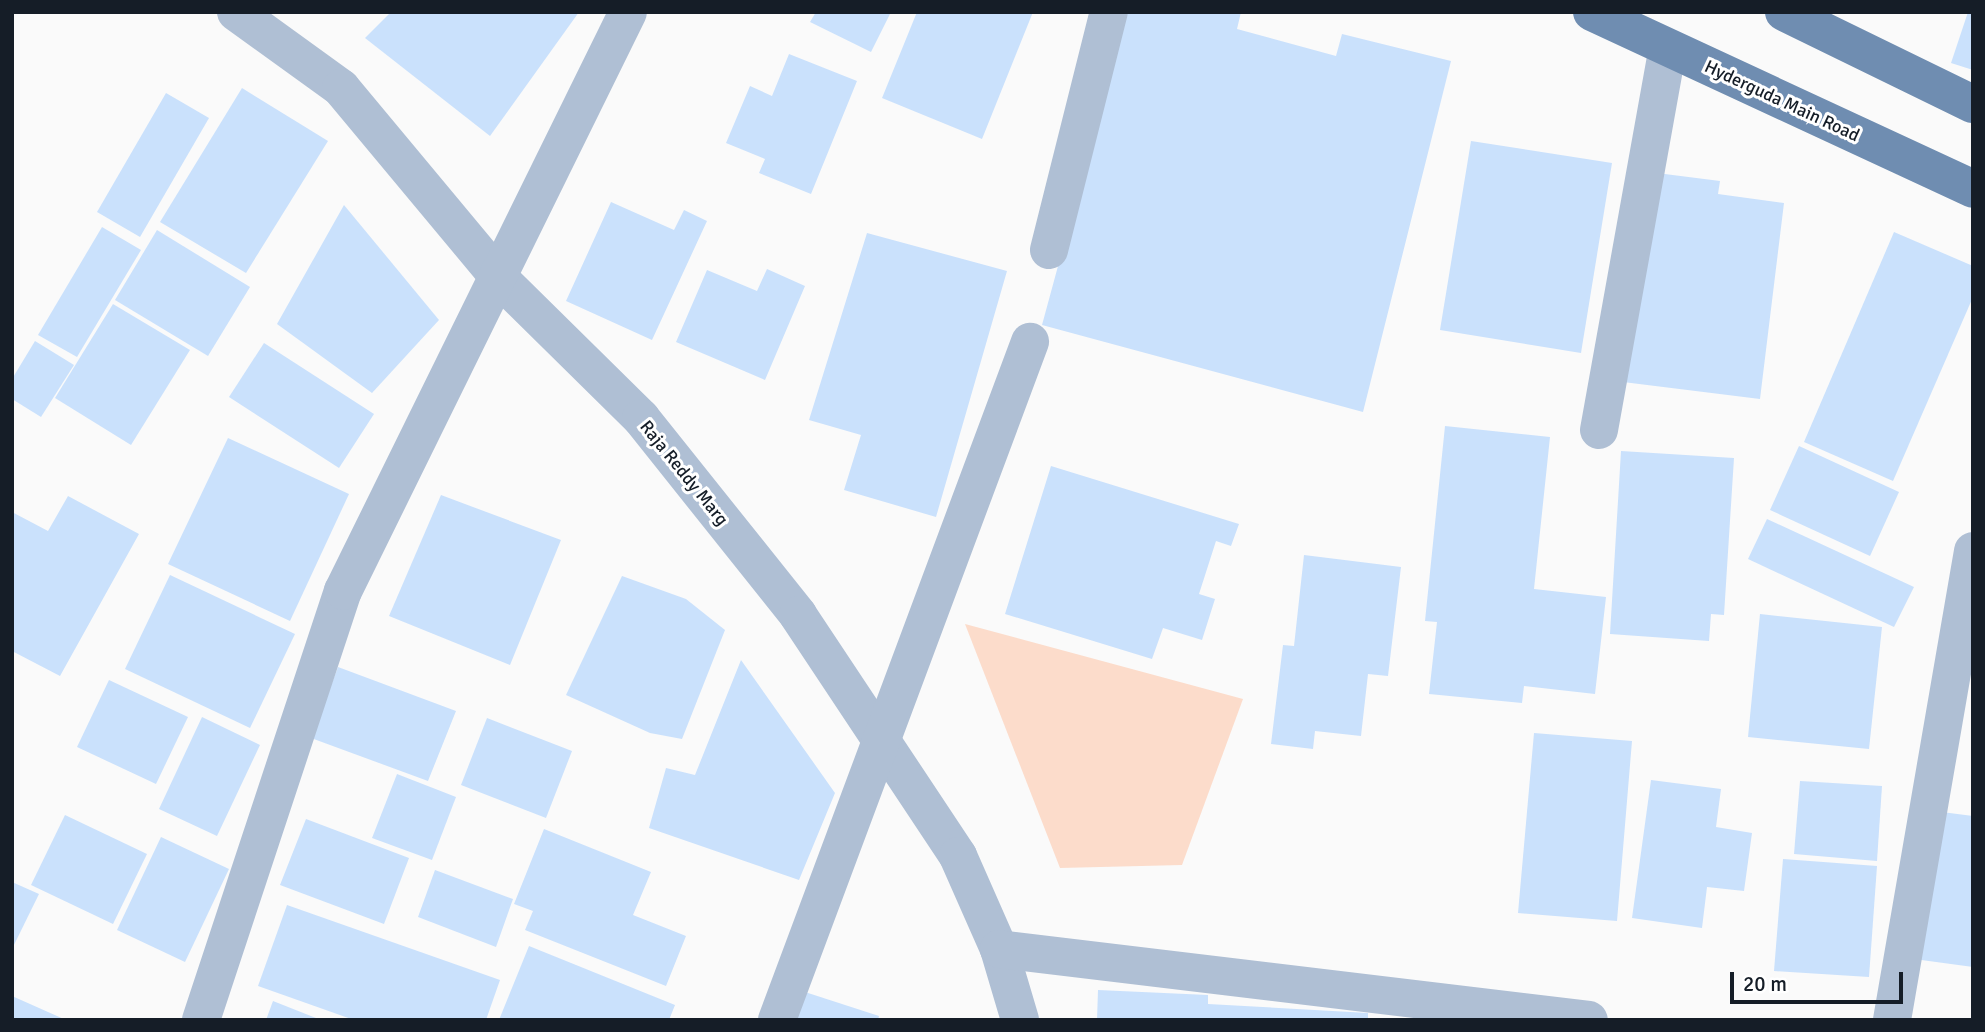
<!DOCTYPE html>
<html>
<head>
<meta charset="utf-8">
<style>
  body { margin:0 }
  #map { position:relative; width:1985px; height:1032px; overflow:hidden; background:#fafafa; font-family:Signika,sans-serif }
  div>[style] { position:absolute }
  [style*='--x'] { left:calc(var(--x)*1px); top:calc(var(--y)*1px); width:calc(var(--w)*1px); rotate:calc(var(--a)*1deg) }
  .green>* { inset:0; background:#fcdccb }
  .building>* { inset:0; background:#cae1fc }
  .minor>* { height:38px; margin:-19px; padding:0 19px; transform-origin:19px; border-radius:19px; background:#afbfd4 }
  .major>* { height:38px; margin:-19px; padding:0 19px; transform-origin:19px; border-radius:19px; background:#6f8db1 }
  span { translate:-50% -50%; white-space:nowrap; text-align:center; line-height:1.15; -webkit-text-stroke:6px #fff; paint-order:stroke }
  .street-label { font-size:18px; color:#151d27 }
  .frame { position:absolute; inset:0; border:14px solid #151d27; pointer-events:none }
  .scale { position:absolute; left:1730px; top:972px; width:173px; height:32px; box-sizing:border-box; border:4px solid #151d27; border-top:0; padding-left:9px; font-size:21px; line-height:24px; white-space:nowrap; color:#151d27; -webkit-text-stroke:5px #fff; paint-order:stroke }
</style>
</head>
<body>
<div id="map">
  <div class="green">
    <i style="clip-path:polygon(965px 624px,1243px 699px,1182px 865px,1060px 868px)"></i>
  </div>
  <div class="building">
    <i style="clip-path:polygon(391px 12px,579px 12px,490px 136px,365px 38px)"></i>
    <i style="clip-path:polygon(816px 12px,891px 12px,871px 52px,810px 22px)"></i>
    <i style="clip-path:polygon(917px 12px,1033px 12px,982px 139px,882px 98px)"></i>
    <i style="clip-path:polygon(1127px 12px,1241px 12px,1237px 29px,1336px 56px,1342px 34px,1451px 61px,1363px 412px,1042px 325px)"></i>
    <i style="clip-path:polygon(1968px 12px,1973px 12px,1973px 70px,1951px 63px)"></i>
    <i style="clip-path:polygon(789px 54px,857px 81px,811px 194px,759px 173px,765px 159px,726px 143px,750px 86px,772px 96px)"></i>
    <i style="clip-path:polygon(242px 88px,328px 141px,246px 273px,160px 222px)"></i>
    <i style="clip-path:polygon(166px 93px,209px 118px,140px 237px,97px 212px)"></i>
    <i style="clip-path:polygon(1471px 141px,1612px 163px,1581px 353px,1440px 330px)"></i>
    <i style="clip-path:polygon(1649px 172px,1720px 181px,1718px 194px,1784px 203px,1760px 399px,1623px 382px)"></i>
    <i style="clip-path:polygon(611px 202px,674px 230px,684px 210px,707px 221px,652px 340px,566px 301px)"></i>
    <i style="clip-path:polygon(344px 205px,439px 320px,372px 393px,277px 324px)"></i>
    <i style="clip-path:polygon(102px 227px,141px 250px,77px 357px,38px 335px)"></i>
    <i style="clip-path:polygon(157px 230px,250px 287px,208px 356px,115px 300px)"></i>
    <i style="clip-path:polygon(1894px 232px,1973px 266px,1973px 297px,1893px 481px,1804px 442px)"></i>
    <i style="clip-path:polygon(867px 233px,1007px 271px,936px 517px,844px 490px,861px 435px,809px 420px)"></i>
    <i style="clip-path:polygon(767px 269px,805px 286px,765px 380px,676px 342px,707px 270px,757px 291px)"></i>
    <i style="clip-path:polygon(113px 304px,190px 350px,131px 445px,55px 398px)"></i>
    <i style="clip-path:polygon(35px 341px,74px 365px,41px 417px,12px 399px,12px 379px)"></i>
    <i style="clip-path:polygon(264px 343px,374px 414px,339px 468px,229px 397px)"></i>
    <i style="clip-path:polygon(1445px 426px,1550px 437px,1534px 589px,1606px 597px,1595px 694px,1524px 686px,1522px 703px,1429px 694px,1437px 622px,1425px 621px)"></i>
    <i style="clip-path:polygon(228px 438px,349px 494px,290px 621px,168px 564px)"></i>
    <i style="clip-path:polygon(1799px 446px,1899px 492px,1870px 556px,1770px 510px)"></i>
    <i style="clip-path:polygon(1621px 451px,1734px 458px,1724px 615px,1711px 614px,1709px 641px,1610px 634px)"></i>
    <i style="clip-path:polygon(1051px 466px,1239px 524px,1231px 546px,1216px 541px,1199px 594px,1215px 599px,1202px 640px,1163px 628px,1152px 659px,1005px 614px)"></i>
    <i style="clip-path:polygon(441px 495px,561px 540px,510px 665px,389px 616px)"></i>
    <i style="clip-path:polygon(68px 496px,139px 534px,60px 676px,12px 651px,12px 512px,48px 531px)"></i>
    <i style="clip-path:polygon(1767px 519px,1914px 587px,1894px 627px,1748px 559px)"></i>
    <i style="clip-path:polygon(1304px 555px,1401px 567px,1388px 676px,1368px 674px,1361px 736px,1315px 731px,1313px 749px,1271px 744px,1283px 645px,1294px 646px)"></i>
    <i style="clip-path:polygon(170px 575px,295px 634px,250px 728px,125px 669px)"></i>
    <i style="clip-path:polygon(622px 576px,686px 599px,725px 630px,682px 739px,650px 733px,566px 695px)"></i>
    <i style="clip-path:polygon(1760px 614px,1882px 627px,1869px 749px,1748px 737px)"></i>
    <i style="clip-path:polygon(741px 660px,835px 793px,799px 880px,649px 828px,666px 768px,695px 775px)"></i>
    <i style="clip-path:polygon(338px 667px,456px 711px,428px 781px,311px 738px)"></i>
    <i style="clip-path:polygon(109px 680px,188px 717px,156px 784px,77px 747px)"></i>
    <i style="clip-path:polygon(202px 717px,260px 745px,217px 836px,159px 809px)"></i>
    <i style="clip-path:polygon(487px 718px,572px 751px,546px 818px,461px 785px)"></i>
    <i style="clip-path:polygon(1534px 733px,1632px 741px,1617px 921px,1518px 913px)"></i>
    <i style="clip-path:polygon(397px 774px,456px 797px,432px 860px,372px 838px)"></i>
    <i style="clip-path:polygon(1651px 780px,1721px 789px,1716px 827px,1752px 833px,1744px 891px,1707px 887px,1702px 928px,1632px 918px)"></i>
    <i style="clip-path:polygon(1800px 781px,1882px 786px,1877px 861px,1794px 854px)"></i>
    <i style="clip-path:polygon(1934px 811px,1973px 816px,1973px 967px,1914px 959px)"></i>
    <i style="clip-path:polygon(65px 815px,147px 854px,113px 924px,31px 885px)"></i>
    <i style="clip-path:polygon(306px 819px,409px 858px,384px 924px,280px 885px)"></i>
    <i style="clip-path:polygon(544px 829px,651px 872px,633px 915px,686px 936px,666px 986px,525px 930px,533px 911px,514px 904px)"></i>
    <i style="clip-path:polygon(161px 837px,229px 869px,185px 962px,117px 930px)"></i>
    <i style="clip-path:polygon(1783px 859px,1877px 866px,1869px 977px,1774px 971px)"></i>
    <i style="clip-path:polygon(435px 870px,513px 899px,496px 947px,418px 917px)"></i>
    <i style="clip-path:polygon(12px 882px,39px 894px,12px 949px)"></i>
    <i style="clip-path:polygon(287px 905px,500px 980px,486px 1020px,354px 1020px,258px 986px)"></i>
    <i style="clip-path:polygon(529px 946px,675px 1005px,669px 1020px,499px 1020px)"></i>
    <i style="clip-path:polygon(1098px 990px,1208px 995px,1208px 1004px,1368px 1013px,1368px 1020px,1097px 1020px)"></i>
    <i style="clip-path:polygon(805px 992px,879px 1016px,878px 1020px,796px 1020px)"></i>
    <i style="clip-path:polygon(12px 996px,66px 1020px,12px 1020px)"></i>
    <i style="clip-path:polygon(273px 1001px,321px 1020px,266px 1020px)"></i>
  </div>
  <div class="minor">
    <i style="--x:236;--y:12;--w:130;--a:35.9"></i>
    <i style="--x:341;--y:88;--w:250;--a:50.2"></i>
    <i style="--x:501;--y:280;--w:197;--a:44.6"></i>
    <i style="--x:641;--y:418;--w:252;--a:51.4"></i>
    <i style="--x:798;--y:615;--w:289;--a:56.4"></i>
    <i style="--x:958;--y:856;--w:102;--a:66.2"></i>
    <i style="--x:999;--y:949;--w:74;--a:73.5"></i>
    <i style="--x:1049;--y:250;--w:245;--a:-75.9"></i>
    <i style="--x:1599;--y:430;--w:388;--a:-79.8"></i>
    <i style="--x:999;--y:949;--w:594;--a:6.86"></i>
    <i style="--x:201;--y:1020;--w:452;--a:-71.7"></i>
    <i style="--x:343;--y:591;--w:645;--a:-63.79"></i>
    <i style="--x:777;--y:1020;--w:724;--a:-69.54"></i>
    <i style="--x:1892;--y:1020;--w:476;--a:-80.2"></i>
  </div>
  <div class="major">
    <i style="--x:1592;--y:12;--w:420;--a:24.9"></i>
    <i style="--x:1784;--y:12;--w:210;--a:26"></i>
  </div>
  <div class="street-label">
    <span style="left:1782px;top:101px;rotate:25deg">Hyderguda Main Road</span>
    <span style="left:684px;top:473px;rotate:51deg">Raja Reddy Marg</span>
  </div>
  <div class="frame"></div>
  <div class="scale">20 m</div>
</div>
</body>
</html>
